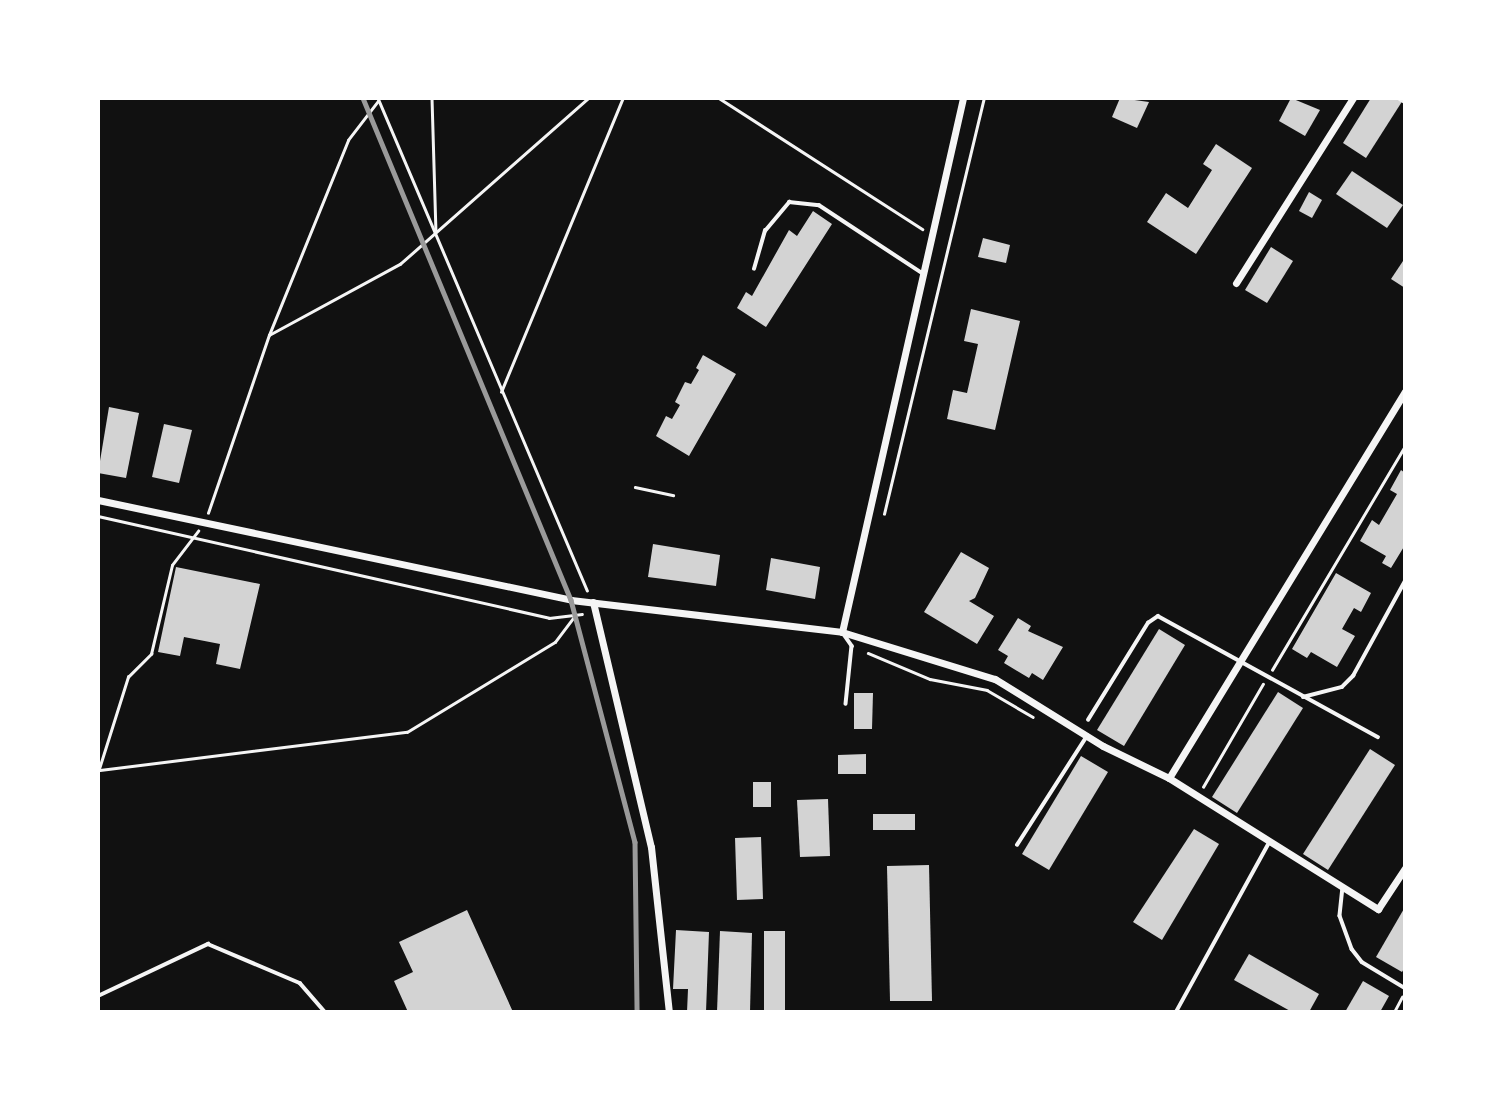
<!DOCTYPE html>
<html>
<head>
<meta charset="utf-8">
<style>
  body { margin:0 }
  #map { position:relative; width:1503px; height:1110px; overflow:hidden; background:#111; font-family:Lora,serif }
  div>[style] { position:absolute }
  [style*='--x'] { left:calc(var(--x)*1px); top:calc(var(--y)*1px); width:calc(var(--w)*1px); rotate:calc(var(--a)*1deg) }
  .building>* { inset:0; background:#d3d3d3 }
  .path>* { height:2.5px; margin:-1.25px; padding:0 1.25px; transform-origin:1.25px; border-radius:1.25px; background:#f5f5f5 }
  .service>* { height:3.5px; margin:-1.75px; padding:0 1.75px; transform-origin:1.75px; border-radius:1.75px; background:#f5f5f5 }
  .minor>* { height:7px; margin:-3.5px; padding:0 3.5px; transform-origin:3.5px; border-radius:3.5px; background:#f5f5f5 }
  .rail>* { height:4.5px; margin:-2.25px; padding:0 2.25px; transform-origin:2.25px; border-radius:2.25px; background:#9a9a9a }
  span { translate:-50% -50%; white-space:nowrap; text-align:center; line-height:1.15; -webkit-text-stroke:7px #fff; paint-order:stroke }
  .frame { position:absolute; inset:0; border:100px solid #fff; pointer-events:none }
</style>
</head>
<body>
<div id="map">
  <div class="building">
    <i style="clip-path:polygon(1120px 98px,1149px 102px,1137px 128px,1112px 117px)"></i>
    <i style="clip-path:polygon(1291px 98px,1320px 110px,1305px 136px,1279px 121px)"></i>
    <i style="clip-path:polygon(1371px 98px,1403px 100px,1366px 158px,1343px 143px)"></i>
    <i style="clip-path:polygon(1216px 144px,1252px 168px,1196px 254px,1147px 222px,1166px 193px,1188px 208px,1212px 170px,1203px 164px)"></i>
    <i style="clip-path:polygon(1352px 171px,1403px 205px,1387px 228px,1336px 194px)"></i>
    <i style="clip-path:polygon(1309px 192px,1322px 200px,1312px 218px,1299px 211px)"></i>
    <i style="clip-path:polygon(813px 211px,832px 224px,766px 327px,737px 308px,746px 292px,752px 296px,789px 230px,797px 236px)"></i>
    <i style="clip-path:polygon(983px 238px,1010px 245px,1006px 263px,978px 257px)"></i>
    <i style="clip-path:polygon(1271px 247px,1293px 261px,1267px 303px,1245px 290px)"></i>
    <i style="clip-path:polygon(1403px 261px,1405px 262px,1405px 288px,1391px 279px)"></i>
    <i style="clip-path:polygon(971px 309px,1020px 321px,995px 430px,947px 419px,953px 390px,967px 393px,978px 344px,964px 341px)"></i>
    <i style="clip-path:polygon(703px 355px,736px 374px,689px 456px,656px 436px,666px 416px,672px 419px,680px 405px,675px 402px,685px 382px,691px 384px,699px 370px,696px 368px)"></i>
    <i style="clip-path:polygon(109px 407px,139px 413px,126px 478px,98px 473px)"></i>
    <i style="clip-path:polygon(164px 424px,192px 430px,179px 483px,152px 477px)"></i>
    <i style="clip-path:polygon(1401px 470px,1405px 473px,1405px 545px,1391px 568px,1382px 563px,1386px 556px,1360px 541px,1372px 520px,1379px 525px,1397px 494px,1390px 490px)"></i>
    <i style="clip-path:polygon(653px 544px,720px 555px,716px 586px,648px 577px)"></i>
    <i style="clip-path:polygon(961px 552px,989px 568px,975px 598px,969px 601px,994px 616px,977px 644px,924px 612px)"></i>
    <i style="clip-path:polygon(771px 558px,820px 567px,815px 599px,766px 590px)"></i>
    <i style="clip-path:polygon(176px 567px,260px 584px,240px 669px,216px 664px,220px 644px,184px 637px,180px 656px,158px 652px)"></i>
    <i style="clip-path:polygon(1336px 573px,1371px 593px,1361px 612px,1354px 608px,1342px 629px,1355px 636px,1337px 667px,1311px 652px,1307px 658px,1292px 649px)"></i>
    <i style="clip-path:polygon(1018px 618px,1031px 626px,1028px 631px,1063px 647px,1043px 680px,1032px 673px,1029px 678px,1004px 663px,1008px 656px,998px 650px)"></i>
    <i style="clip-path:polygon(1159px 629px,1185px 645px,1124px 746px,1097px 730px)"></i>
    <i style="clip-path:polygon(1278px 692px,1303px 708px,1237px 813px,1212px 797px)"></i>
    <i style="clip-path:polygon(854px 693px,873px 693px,872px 729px,854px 729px)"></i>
    <i style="clip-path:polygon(1370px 749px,1395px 765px,1328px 870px,1303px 854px)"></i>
    <i style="clip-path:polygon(866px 754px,866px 774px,838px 774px,838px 755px)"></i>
    <i style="clip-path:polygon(1081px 756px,1108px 772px,1049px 870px,1022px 854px)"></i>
    <i style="clip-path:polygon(753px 782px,771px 782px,771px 807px,753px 807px)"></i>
    <i style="clip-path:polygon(828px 799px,830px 856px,800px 857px,797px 800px)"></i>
    <i style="clip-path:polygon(873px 814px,915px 814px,915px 830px,873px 830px)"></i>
    <i style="clip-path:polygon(1194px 829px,1219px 844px,1162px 940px,1133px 922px)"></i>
    <i style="clip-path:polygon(761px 837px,763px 899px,737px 900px,735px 838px)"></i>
    <i style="clip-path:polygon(929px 865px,932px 1001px,890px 1001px,887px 866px)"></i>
    <i style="clip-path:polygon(1405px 907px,1405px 967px,1402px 972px,1376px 957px)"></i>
    <i style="clip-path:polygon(467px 910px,513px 1012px,408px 1012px,394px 981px,413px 972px,399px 942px)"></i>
    <i style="clip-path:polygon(676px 930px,709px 932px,706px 1012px,687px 1012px,688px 989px,673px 989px)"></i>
    <i style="clip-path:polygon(720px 931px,752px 933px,750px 1012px,717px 1012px)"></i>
    <i style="clip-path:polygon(764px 931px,785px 931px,785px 1012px,764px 1012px)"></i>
    <i style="clip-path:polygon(1249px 954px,1319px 994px,1309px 1012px,1292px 1012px,1234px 980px)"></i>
    <i style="clip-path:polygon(1363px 981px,1389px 996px,1380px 1012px,1345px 1012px)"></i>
  </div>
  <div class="path">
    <i style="--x:378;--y:98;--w:535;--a:66.98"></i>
    <i style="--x:432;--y:98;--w:132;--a:88.3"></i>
    <i style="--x:719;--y:98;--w:242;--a:32.8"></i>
    <i style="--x:269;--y:335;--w:210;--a:-67.9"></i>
    <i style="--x:348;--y:140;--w:49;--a:-52.4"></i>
    <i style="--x:501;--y:392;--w:318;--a:-67.5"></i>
    <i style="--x:635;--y:487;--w:39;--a:12"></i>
    <i style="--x:208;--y:513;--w:188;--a:-71.1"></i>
    <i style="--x:269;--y:335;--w:149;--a:-28.5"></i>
    <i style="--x:400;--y:264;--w:251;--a:-41.4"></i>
    <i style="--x:884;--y:514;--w:428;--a:-76.5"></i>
    <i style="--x:98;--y:516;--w:462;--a:12.7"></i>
    <i style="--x:549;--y:618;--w:33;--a:-7"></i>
    <i style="--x:868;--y:653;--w:67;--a:22.8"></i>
    <i style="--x:930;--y:679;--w:58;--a:10.9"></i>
    <i style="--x:987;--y:690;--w:53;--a:30.4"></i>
    <i style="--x:1272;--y:670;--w:261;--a:-59.3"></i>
    <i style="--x:100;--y:770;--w:309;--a:-7.1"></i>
    <i style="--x:407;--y:732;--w:173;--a:-31.3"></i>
    <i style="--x:555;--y:642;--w:34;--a:-53"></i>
    <i style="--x:98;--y:772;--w:100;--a:-72.5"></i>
    <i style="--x:128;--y:677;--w:33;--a:-45"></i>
    <i style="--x:151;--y:654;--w:91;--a:-76.7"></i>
    <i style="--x:172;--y:565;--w:43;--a:-52.6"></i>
    <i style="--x:1203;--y:787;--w:119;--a:-59.8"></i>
    <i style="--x:1394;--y:1012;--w:17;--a:-62"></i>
  </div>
  <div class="service">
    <i style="--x:754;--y:269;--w:40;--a:-74"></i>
    <i style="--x:765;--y:231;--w:38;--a:-50"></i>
    <i style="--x:789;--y:202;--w:30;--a:6"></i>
    <i style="--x:819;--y:205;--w:123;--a:33.4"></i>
    <i style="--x:843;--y:633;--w:16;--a:55"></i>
    <i style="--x:852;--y:646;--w:58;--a:95.9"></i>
    <i style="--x:1303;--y:697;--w:40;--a:-14.4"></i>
    <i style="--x:1342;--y:687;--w:16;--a:-45"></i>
    <i style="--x:1353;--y:676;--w:108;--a:-61.3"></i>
    <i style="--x:1088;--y:720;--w:114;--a:-58.3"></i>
    <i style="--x:1148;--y:623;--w:12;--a:-35"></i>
    <i style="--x:1158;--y:616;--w:251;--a:28.8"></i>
    <i style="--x:1017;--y:845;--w:130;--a:-57.3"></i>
    <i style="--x:1343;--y:887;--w:29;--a:96"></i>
    <i style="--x:1340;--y:916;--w:35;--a:70"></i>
    <i style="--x:1352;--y:949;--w:16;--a:52"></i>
    <i style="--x:1362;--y:962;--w:50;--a:31.2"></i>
    <i style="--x:98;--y:996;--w:122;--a:-25.3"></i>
    <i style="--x:208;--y:944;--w:100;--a:23"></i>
    <i style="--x:300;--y:983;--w:38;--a:49"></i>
    <i style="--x:1176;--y:1012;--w:195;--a:-61.2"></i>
  </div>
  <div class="minor">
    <i style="--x:1401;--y:98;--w:4;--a:27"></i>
    <i style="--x:1236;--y:283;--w:219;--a:-57.7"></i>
    <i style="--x:98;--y:500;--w:483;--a:11.9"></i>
    <i style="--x:571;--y:600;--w:273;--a:6.7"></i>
    <i style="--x:842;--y:632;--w:160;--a:17.1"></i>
    <i style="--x:995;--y:679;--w:127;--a:31.8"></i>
    <i style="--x:1103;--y:746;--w:73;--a:25.9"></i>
    <i style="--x:1169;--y:778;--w:247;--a:32.1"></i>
    <i style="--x:1378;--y:909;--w:49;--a:-56.6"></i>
    <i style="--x:593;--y:602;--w:252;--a:76.7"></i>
    <i style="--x:651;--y:847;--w:166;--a:83.8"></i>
    <i style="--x:842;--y:632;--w:548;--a:-77.23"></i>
    <i style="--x:1169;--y:778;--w:453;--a:-58.6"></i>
  </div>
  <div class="rail">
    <i style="--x:363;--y:98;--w:543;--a:67.49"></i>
    <i style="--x:571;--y:600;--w:250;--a:75.2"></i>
    <i style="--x:635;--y:842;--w:170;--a:89.3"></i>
  </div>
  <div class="frame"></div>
</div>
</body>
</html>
